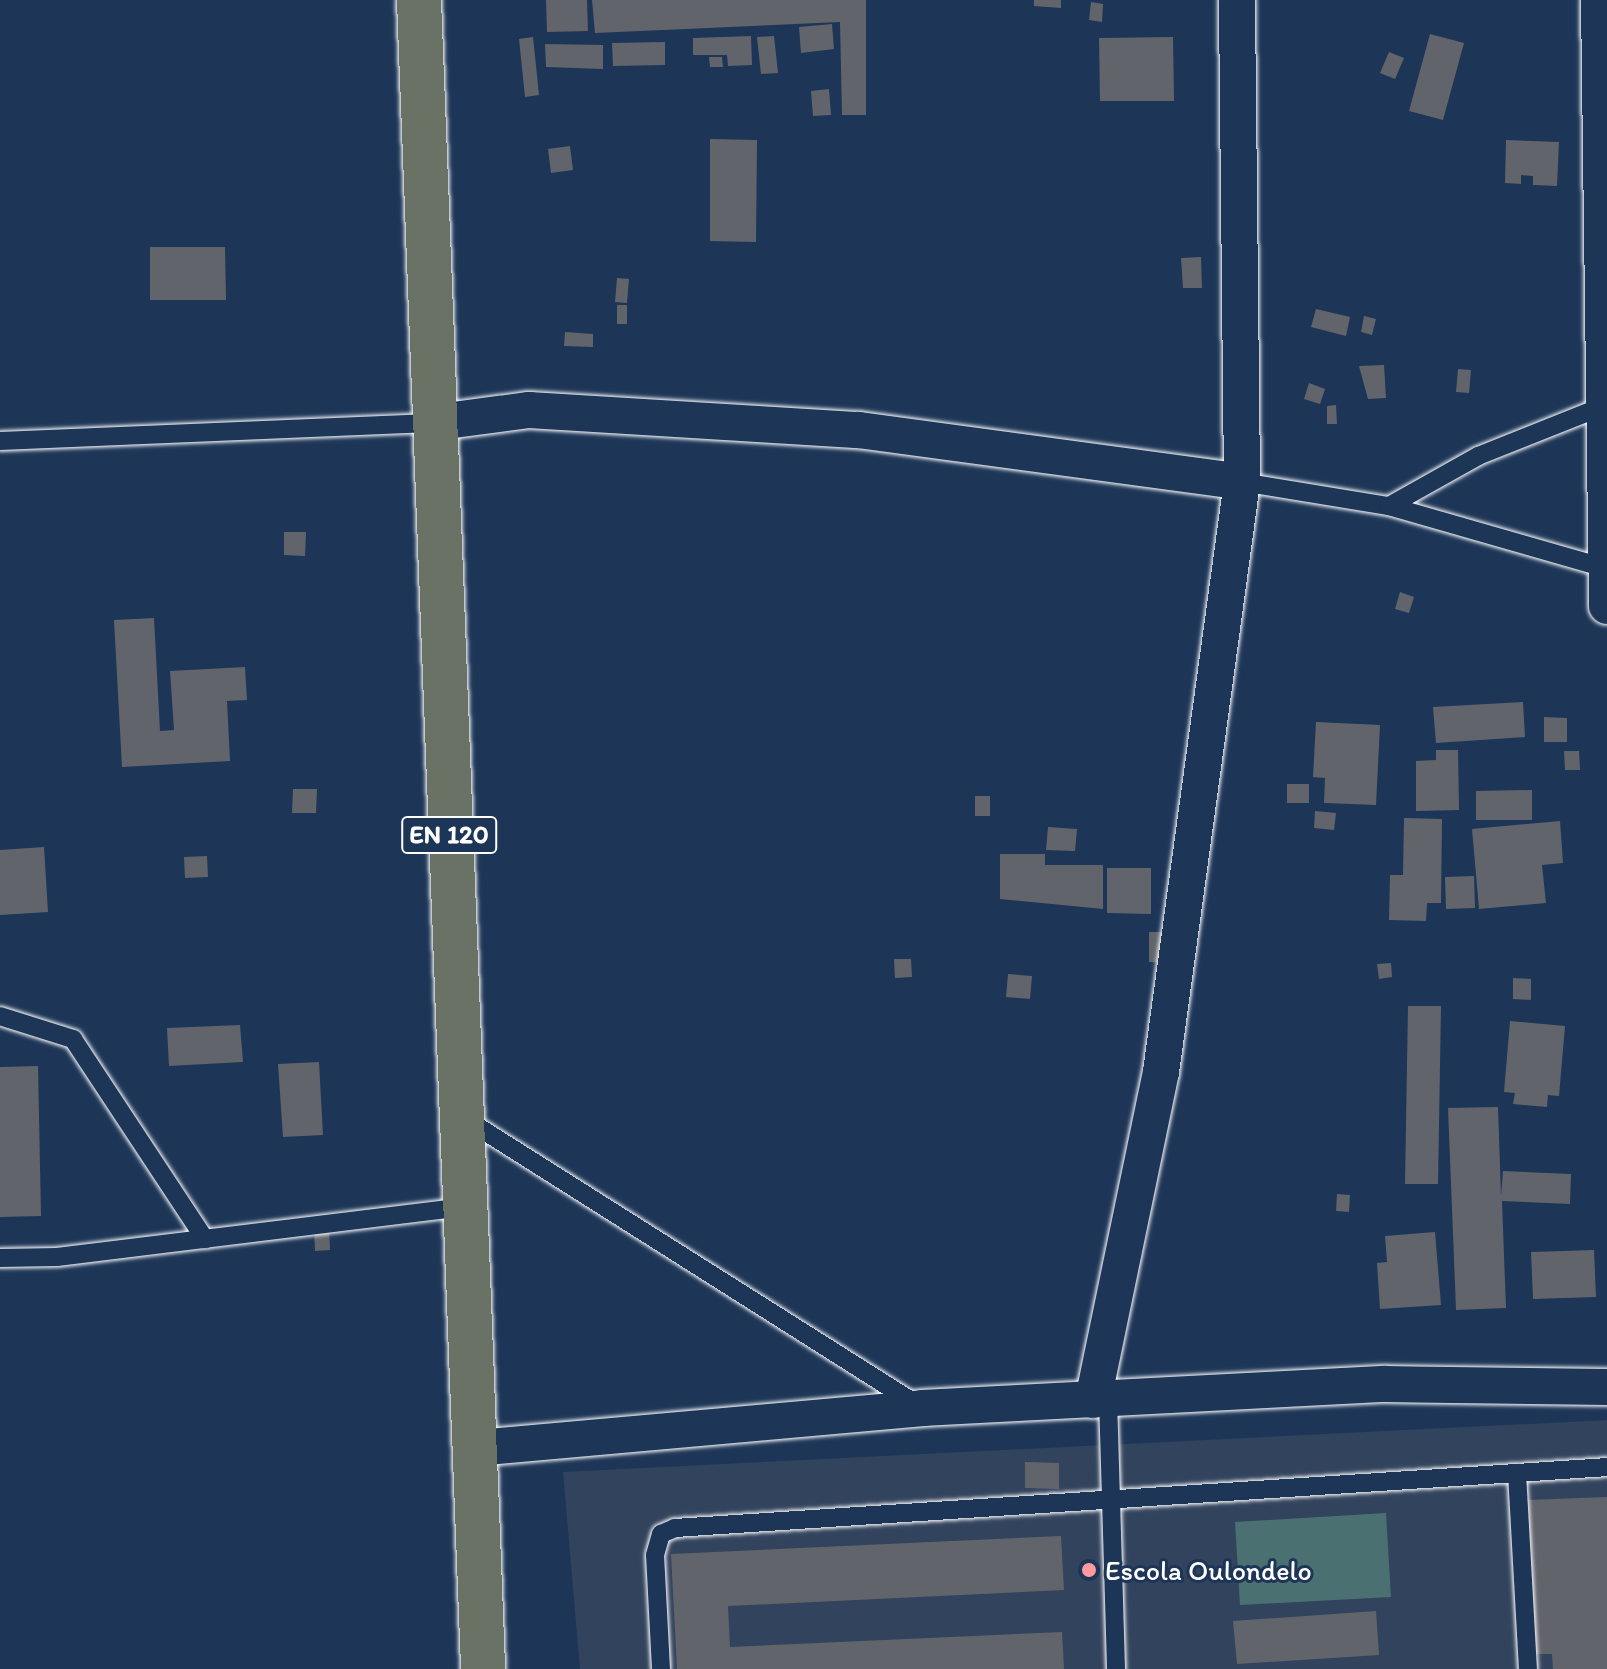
<!DOCTYPE html>
<html>
<head>
<meta charset="utf-8">
<style>
  body { margin:0 }
  #map { position:relative; width:1607px; height:1669px; overflow:hidden; background:#1d3557; font-family:Itim,sans-serif }
  div>[style] { position:absolute }
  [style*='--x'] { left:calc(var(--x)*1px); top:calc(var(--y)*1px); width:calc(var(--w)*1px); rotate:calc(var(--a)*1deg) }
  .built>* { inset:0; background:#32435d }
  .green>* { inset:0; background:#4b7072 }
  .building>* { inset:0; background:#62646c }
  .roads { filter:drop-shadow(0 0 2px #fff) drop-shadow(0 0 2px #fff) }
  .service>* { height:18px; margin:-9px; padding:0 9px; transform-origin:9px; border-radius:9px; background:#1d3557 }
  .minor>* { height:36px; margin:-18px; padding:0 18px; transform-origin:18px; border-radius:18px; background:#1d3557 }
  .primary>* { height:44px; margin:-22px; padding:0 22px; transform-origin:22px; border-radius:22px; background:#6a7266 }
  .dots>* { width:22px; height:22px; translate:-50% -50%; box-sizing:border-box; border:4px solid #1d3557; border-radius:50% }
  span { translate:-50% -50%; white-space:nowrap; text-align:center; line-height:1.15; -webkit-text-stroke:6px #1d3557; paint-order:stroke }
  .shield-label span { padding:2px 6px; background:#1d3557; border:2px solid; border-radius:6px; -webkit-text-stroke-width:0 }
  .shield-label { font-size:26px; color:#fff; font-weight:700 }
  .poi-label { font-size:28px; color:#fff }
  .left { translate:0 -50%; text-align:left }
</style>
</head>
<body>
<div id="map">
  <div class="built">
    <i style="clip-path:polygon(1607px 1420px,1607px 1669px,580px 1669px,563px 1472px)"></i>
  </div>
  <div class="green">
    <i style="clip-path:polygon(1386px 1513px,1391px 1597px,1240px 1605px,1235px 1522px)"></i>
  </div>
  <div class="building">
    <i style="clip-path:polygon(546px 0,587px 0,588px 31px,547px 32px)"></i>
    <i style="clip-path:polygon(592px 0,866px 0,866px 115px,842px 115px,840px 22px,595px 33px)"></i>
    <i style="clip-path:polygon(1034px 0,1061px 0,1061px 8px,1034px 6px)"></i>
    <i style="clip-path:polygon(1091px 2px,1103px 4px,1102px 22px,1089px 20px)"></i>
    <i style="clip-path:polygon(832px 24px,834px 49px,801px 53px,799px 27px)"></i>
    <i style="clip-path:polygon(1430px 34px,1464px 43px,1443px 120px,1409px 111px)"></i>
    <i style="clip-path:polygon(751px 36px,752px 65px,728px 66px,727px 55px,693px 55px,693px 38px)"></i>
    <i style="clip-path:polygon(774px 36px,778px 73px,761px 74px,757px 37px)"></i>
    <i style="clip-path:polygon(533px 37px,539px 95px,525px 97px,519px 39px)"></i>
    <i style="clip-path:polygon(1173px 37px,1174px 101px,1100px 101px,1099px 38px)"></i>
    <i style="clip-path:polygon(665px 42px,665px 65px,613px 66px,612px 43px)"></i>
    <i style="clip-path:polygon(545px 44px,603px 45px,603px 69px,546px 67px)"></i>
    <i style="clip-path:polygon(1389px 52px,1404px 58px,1395px 79px,1380px 73px)"></i>
    <i style="clip-path:polygon(709px 57px,722px 57px,723px 67px,710px 67px)"></i>
    <i style="clip-path:polygon(829px 89px,831px 115px,813px 116px,811px 91px)"></i>
    <i style="clip-path:polygon(710px 139px,757px 140px,756px 242px,710px 241px)"></i>
    <i style="clip-path:polygon(1506px 140px,1559px 142px,1557px 186px,1533px 185px,1533px 176px,1521px 175px,1521px 184px,1505px 183px)"></i>
    <i style="clip-path:polygon(570px 146px,573px 170px,551px 173px,548px 149px)"></i>
    <i style="clip-path:polygon(150px 247px,225px 247px,226px 300px,150px 300px)"></i>
    <i style="clip-path:polygon(1201px 257px,1202px 288px,1183px 288px,1181px 258px)"></i>
    <i style="clip-path:polygon(617px 278px,629px 279px,627px 303px,615px 302px)"></i>
    <i style="clip-path:polygon(617px 305px,627px 305px,627px 324px,617px 324px)"></i>
    <i style="clip-path:polygon(1316px 309px,1350px 317px,1346px 336px,1311px 327px)"></i>
    <i style="clip-path:polygon(1364px 316px,1376px 319px,1372px 335px,1361px 332px)"></i>
    <i style="clip-path:polygon(565px 332px,593px 334px,593px 347px,564px 346px)"></i>
    <i style="clip-path:polygon(1384px 365px,1386px 398px,1368px 399px,1359px 366px)"></i>
    <i style="clip-path:polygon(1458px 369px,1471px 370px,1469px 393px,1456px 392px)"></i>
    <i style="clip-path:polygon(1309px 383px,1325px 389px,1320px 404px,1304px 399px)"></i>
    <i style="clip-path:polygon(1336px 405px,1337px 424px,1327px 424px,1327px 406px)"></i>
    <i style="clip-path:polygon(284px 532px,306px 532px,305px 556px,284px 555px)"></i>
    <i style="clip-path:polygon(1400px 592px,1414px 597px,1409px 613px,1395px 609px)"></i>
    <i style="clip-path:polygon(154px 618px,160px 731px,174px 730px,170px 671px,245px 667px,247px 700px,227px 701px,230px 761px,122px 767px,114px 620px)"></i>
    <i style="clip-path:polygon(1523px 702px,1525px 737px,1436px 743px,1433px 707px)"></i>
    <i style="clip-path:polygon(1544px 717px,1567px 718px,1567px 742px,1544px 742px)"></i>
    <i style="clip-path:polygon(1316px 722px,1380px 725px,1376px 805px,1324px 803px,1325px 778px,1313px 777px)"></i>
    <i style="clip-path:polygon(1436px 750px,1458px 750px,1459px 810px,1416px 811px,1416px 761px,1436px 760px)"></i>
    <i style="clip-path:polygon(1564px 751px,1579px 751px,1580px 770px,1565px 770px)"></i>
    <i style="clip-path:polygon(1287px 784px,1309px 784px,1309px 803px,1287px 803px)"></i>
    <i style="clip-path:polygon(293px 789px,317px 789px,316px 813px,292px 813px)"></i>
    <i style="clip-path:polygon(1532px 790px,1532px 820px,1476px 820px,1476px 791px)"></i>
    <i style="clip-path:polygon(975px 796px,990px 796px,990px 816px,975px 816px)"></i>
    <i style="clip-path:polygon(1315px 811px,1336px 813px,1334px 830px,1314px 828px)"></i>
    <i style="clip-path:polygon(1404px 818px,1442px 819px,1441px 903px,1427px 903px,1426px 921px,1389px 920px,1390px 875px,1403px 875px)"></i>
    <i style="clip-path:polygon(1560px 821px,1563px 863px,1542px 865px,1546px 903px,1479px 909px,1472px 829px)"></i>
    <i style="clip-path:polygon(1048px 827px,1077px 829px,1075px 851px,1046px 850px)"></i>
    <i style="clip-path:polygon(44px 847px,48px 912px,0 915px,0 850px)"></i>
    <i style="clip-path:polygon(1000px 854px,1045px 854px,1045px 865px,1103px 865px,1103px 909px,1000px 899px)"></i>
    <i style="clip-path:polygon(207px 856px,208px 877px,185px 878px,184px 857px)"></i>
    <i style="clip-path:polygon(1107px 868px,1151px 868px,1151px 914px,1107px 913px)"></i>
    <i style="clip-path:polygon(1474px 876px,1475px 908px,1446px 909px,1445px 877px)"></i>
    <i style="clip-path:polygon(1149px 932px,1168px 932px,1168px 963px,1149px 962px)"></i>
    <i style="clip-path:polygon(894px 959px,911px 959px,912px 977px,895px 978px)"></i>
    <i style="clip-path:polygon(1391px 963px,1392px 977px,1379px 979px,1377px 964px)"></i>
    <i style="clip-path:polygon(1008px 974px,1032px 976px,1030px 999px,1006px 997px)"></i>
    <i style="clip-path:polygon(1513px 978px,1531px 979px,1531px 1000px,1513px 999px)"></i>
    <i style="clip-path:polygon(1408px 1006px,1441px 1006px,1438px 1184px,1405px 1184px)"></i>
    <i style="clip-path:polygon(1510px 1021px,1565px 1026px,1559px 1096px,1548px 1095px,1547px 1107px,1513px 1104px,1515px 1093px,1504px 1092px)"></i>
    <i style="clip-path:polygon(240px 1025px,243px 1062px,169px 1066px,167px 1028px)"></i>
    <i style="clip-path:polygon(319px 1062px,323px 1135px,283px 1137px,278px 1064px)"></i>
    <i style="clip-path:polygon(38px 1066px,41px 1216px,0 1217px,0 1067px)"></i>
    <i style="clip-path:polygon(1498px 1107px,1501px 1196px,1503px 1171px,1571px 1174px,1570px 1204px,1502px 1201px,1506px 1308px,1456px 1310px,1448px 1108px)"></i>
    <i style="clip-path:polygon(1337px 1194px,1350px 1195px,1349px 1212px,1336px 1211px)"></i>
    <i style="clip-path:polygon(329px 1227px,330px 1250px,315px 1251px,314px 1228px)"></i>
    <i style="clip-path:polygon(1435px 1232px,1441px 1305px,1380px 1309px,1377px 1263px,1387px 1262px,1385px 1236px)"></i>
    <i style="clip-path:polygon(1594px 1250px,1596px 1297px,1533px 1299px,1531px 1252px)"></i>
    <i style="clip-path:polygon(1025px 1462px,1059px 1463px,1059px 1489px,1025px 1488px)"></i>
    <i style="clip-path:polygon(1607px 1497px,1607px 1669px,1553px 1669px,1552px 1654px,1535px 1654px,1528px 1500px)"></i>
    <i style="clip-path:polygon(1061px 1536px,1064px 1590px,728px 1606px,730px 1647px,1062px 1632px,1064px 1669px,677px 1669px,671px 1554px)"></i>
    <i style="clip-path:polygon(1376px 1611px,1379px 1655px,1237px 1664px,1233px 1621px)"></i>
  </div>
  <div class="roads">
    <div class="service">
      <i style="--x:0;--y:441;--w:431;--a:-2.4"></i>
      <i style="--x:1242;--y:482;--w:149;--a:9.3"></i>
      <i style="--x:1389;--y:506;--w:225;--a:16"></i>
      <i style="--x:1389;--y:506;--w:102;--a:-29.3"></i>
      <i style="--x:1478;--y:456;--w:132;--a:-21.7"></i>
      <i style="--x:0;--y:1016;--w:77;--a:17.5"></i>
      <i style="--x:73;--y:1039;--w:240;--a:56.6"></i>
      <i style="--x:464;--y:1118;--w:535;--a:32.32"></i>
      <i style="--x:0;--y:1258;--w:57;--a:-1"></i>
      <i style="--x:57;--y:1257;--w:411;--a:-7"></i>
      <i style="--x:1108;--y:1398;--w:271;--a:88.3"></i>
      <i style="--x:1517;--y:1473;--w:196;--a:86.8"></i>
      <i style="--x:661;--y:1669;--w:114;--a:-93"></i>
      <i style="--x:655;--y:1555;--w:22;--a:-74"></i>
      <i style="--x:661;--y:1534;--w:15;--a:-23"></i>
      <i style="--x:675;--y:1528;--w:934;--a:-3.74"></i>
    </div>
    <div class="minor">
      <i style="--x:1599;--y:0;--w:606;--a:89.24"></i>
      <i style="--x:431;--y:423;--w:99;--a:-7.6"></i>
      <i style="--x:529;--y:410;--w:331;--a:3.5"></i>
      <i style="--x:859;--y:430;--w:387;--a:7.7"></i>
      <i style="--x:1093;--y:1400;--w:335;--a:-78.3"></i>
      <i style="--x:1161;--y:1072;--w:596;--a:-82.18"></i>
      <i style="--x:1242;--y:482;--w:482;--a:-90.6"></i>
      <i style="--x:476;--y:1448;--w:448;--a:-5.1"></i>
      <i style="--x:922;--y:1408;--w:464;--a:-3"></i>
      <i style="--x:1385;--y:1384;--w:222;--a:0.8"></i>
    </div>
    <div class="primary">
      <i style="--x:419;--y:0;--w:1670;--a:87.8"></i>
    </div>
  </div>
  <div class="dots">
    <i style="left:1089px;top:1570px;background:#ff9aa2"></i>
  </div>
  <div class="shield-label">
    <span style="left:449px;top:835px">EN 120</span>
  </div>
  <div class="poi-label">
    <span class="left" style="left:1105px;top:1570px">Escola Oulondelo</span>
  </div>
</div>
</body>
</html>
